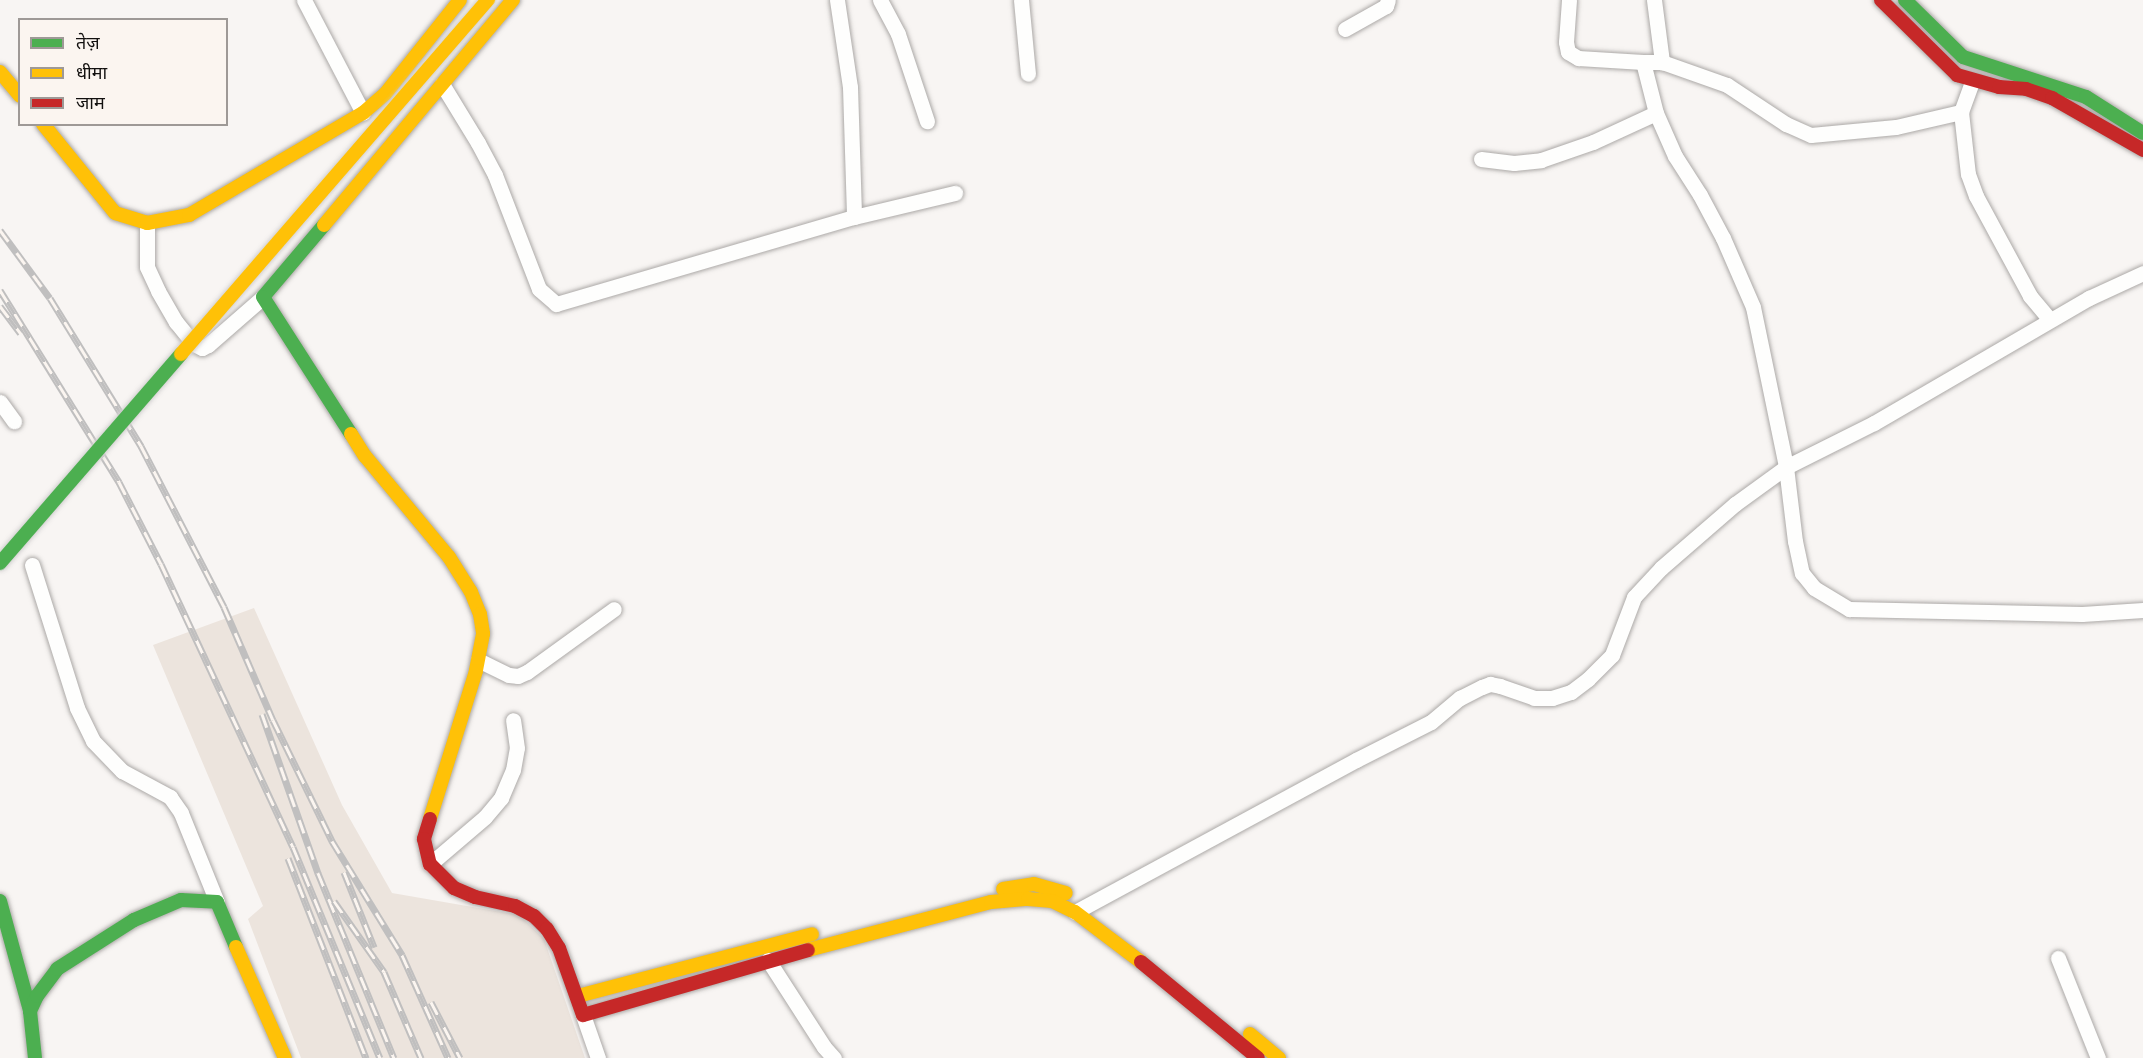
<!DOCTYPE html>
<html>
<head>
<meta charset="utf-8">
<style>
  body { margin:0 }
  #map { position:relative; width:2143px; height:1058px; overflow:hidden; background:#f8f5f3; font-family:"DM Sans","Noto Sans Devanagari",sans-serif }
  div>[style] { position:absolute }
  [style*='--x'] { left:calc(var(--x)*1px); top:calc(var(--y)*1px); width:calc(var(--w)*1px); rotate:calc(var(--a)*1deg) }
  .built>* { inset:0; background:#ece4dd }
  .roads { filter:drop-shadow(0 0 2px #aca9a7) drop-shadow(0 0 2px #aca9a7) }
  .street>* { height:15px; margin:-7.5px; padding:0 7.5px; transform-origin:7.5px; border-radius:7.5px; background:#fefefd }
  .fast>* { height:14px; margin:-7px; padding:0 7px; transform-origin:7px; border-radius:7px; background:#4caf50 }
  .slow>* { height:14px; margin:-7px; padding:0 7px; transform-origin:7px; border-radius:7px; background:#ffc107 }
  .jam>* { height:14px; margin:-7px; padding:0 7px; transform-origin:7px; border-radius:7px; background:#c62828 }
  .rail>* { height:7px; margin-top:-3.5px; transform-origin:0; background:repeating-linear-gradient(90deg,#fbf5f0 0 14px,#c0bfbf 0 28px); box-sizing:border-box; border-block:2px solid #c0bfbf }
  .bridges { filter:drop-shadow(0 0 2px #d2d0d0) drop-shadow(0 0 2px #d2d0d0) }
  .fast-bridge>* { height:14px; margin:-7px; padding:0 7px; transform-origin:7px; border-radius:7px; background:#4caf50 }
  .slow-bridge>* { height:14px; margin:-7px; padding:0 7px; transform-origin:7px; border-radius:7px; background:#ffc107 }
  span { translate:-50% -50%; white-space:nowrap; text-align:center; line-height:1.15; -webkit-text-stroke:4.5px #fbf5f0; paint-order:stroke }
  .legend { position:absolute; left:18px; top:18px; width:210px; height:108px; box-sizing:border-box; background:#fbf5f0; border:2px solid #9e9996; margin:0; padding:8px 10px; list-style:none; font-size:18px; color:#12100f }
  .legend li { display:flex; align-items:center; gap:12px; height:30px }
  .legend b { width:30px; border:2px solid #9e9996 }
</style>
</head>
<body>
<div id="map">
  <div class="built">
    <i style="clip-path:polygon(254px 608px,342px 805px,392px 893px,519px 915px,544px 939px,585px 1058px,301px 1058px,248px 919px,263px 906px,153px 645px)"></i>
  </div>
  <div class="roads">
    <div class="street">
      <i style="--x:304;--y:0;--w:127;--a:62.4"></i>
      <i style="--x:837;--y:0;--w:88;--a:81.5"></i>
      <i style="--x:850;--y:87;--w:130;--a:88.2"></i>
      <i style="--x:880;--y:0;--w:38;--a:62"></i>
      <i style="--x:898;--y:34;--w:92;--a:71.6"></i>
      <i style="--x:1021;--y:0;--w:74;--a:84.6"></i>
      <i style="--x:1569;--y:0;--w:42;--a:94.1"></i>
      <i style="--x:1566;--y:42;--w:10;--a:79"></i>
      <i style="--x:1568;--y:52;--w:12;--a:31"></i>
      <i style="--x:1578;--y:58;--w:65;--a:3.5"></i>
      <i style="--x:1643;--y:62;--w:53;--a:75.7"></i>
      <i style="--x:1656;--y:113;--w:47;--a:66.2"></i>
      <i style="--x:1675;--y:156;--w:46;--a:57.3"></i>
      <i style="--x:1700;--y:195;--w:49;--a:61.9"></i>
      <i style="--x:1723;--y:238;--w:75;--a:66.5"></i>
      <i style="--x:1753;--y:307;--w:163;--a:78.3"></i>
      <i style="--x:1786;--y:467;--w:75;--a:83.1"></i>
      <i style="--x:1795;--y:541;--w:33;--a:78"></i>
      <i style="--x:1802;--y:573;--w:19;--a:51"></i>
      <i style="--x:1814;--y:588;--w:41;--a:31"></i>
      <i style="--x:1849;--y:609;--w:233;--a:1.2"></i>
      <i style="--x:2082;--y:614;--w:61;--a:-3.8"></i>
      <i style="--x:1654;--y:0;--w:63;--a:82.6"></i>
      <i style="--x:1345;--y:29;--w:47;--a:-29.3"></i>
      <i style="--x:1386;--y:6;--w:6;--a:-72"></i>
      <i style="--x:1643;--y:62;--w:19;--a:0"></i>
      <i style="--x:1662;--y:62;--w:69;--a:19.5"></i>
      <i style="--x:1727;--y:85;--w:71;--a:33.5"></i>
      <i style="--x:1786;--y:124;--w:27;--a:24"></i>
      <i style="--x:1811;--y:135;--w:85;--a:-5.4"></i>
      <i style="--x:1896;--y:127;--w:67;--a:-13"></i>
      <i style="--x:1961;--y:112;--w:33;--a:-70"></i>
      <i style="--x:442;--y:84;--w:69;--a:58.6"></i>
      <i style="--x:478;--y:143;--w:36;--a:62"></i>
      <i style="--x:495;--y:175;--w:122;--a:68.9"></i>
      <i style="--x:539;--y:289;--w:23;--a:41"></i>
      <i style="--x:556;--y:304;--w:310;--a:-16.3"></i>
      <i style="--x:854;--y:217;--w:104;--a:-13.4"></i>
      <i style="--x:1961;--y:112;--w:62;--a:83.6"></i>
      <i style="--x:1968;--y:174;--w:23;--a:70"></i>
      <i style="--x:1976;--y:196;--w:114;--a:61.6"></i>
      <i style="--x:2030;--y:296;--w:31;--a:50"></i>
      <i style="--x:1481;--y:159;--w:33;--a:7"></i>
      <i style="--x:1514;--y:163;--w:27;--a:-6"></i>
      <i style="--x:1541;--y:160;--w:55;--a:-19.1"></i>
      <i style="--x:1593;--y:142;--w:69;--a:-24.7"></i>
      <i style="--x:147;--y:223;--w:44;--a:90"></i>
      <i style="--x:147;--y:267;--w:26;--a:65"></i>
      <i style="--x:158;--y:291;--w:36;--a:60"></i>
      <i style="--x:176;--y:322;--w:28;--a:51"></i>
      <i style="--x:194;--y:344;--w:9;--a:27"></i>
      <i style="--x:202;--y:348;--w:7;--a:-27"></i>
      <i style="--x:208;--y:345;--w:73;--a:-41.1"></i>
      <i style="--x:0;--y:402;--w:24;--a:54"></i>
      <i style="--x:32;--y:565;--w:150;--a:72.5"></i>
      <i style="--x:77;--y:708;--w:37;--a:64"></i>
      <i style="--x:93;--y:741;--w:42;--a:46"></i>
      <i style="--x:122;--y:771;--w:55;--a:28.4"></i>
      <i style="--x:170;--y:797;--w:19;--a:55"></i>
      <i style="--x:181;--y:813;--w:96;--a:68"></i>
      <i style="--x:478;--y:660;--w:34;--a:26"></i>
      <i style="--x:509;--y:675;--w:9;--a:6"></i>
      <i style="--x:518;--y:676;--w:10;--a:-24"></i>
      <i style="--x:527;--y:672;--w:107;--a:-35.9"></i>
      <i style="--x:430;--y:864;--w:72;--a:-40.5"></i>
      <i style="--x:485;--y:817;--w:25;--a:-50"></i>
      <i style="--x:501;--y:798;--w:30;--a:-67"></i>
      <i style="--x:513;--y:770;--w:22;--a:-80"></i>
      <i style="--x:517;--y:748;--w:28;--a:-98"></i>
      <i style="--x:1075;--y:912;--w:319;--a:-28.4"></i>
      <i style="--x:1356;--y:760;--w:84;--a:-26.9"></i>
      <i style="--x:1431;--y:722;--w:38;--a:-40"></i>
      <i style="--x:1460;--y:698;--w:25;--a:-27"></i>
      <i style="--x:1482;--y:687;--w:9;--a:-21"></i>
      <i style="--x:1490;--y:684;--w:10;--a:11"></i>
      <i style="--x:1500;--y:686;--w:36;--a:19"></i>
      <i style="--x:1534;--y:698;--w:18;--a:0"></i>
      <i style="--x:1552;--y:698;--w:20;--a:-18"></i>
      <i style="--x:1571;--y:692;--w:21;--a:-37"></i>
      <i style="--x:1588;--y:679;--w:34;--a:-45"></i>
      <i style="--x:1612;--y:655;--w:62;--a:-69.2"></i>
      <i style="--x:1634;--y:597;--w:40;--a:-47"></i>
      <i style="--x:1661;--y:568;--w:98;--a:-40.9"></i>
      <i style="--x:1735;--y:504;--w:63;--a:-36"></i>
      <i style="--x:1786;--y:467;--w:98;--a:-26.6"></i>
      <i style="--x:1874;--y:423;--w:249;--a:-30.2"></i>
      <i style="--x:2089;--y:298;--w:60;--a:-24.8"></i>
      <i style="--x:2058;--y:958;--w:108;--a:68.2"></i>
      <i style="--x:768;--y:960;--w:103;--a:57.2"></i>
      <i style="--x:824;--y:1047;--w:15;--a:48"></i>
      <i style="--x:583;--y:1015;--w:46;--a:70.8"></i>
    </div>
    <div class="fast">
      <i style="--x:1905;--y:0;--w:81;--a:44.5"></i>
      <i style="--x:1963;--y:57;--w:129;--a:18"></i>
      <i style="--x:2086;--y:97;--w:67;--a:32.3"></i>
      <i style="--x:324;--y:225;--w:94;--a:130.3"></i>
      <i style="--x:263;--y:297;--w:163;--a:57.3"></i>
      <i style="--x:0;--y:901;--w:114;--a:74.7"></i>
      <i style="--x:35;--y:1058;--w:47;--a:-96.1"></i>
      <i style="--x:30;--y:1011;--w:17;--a:-65"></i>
      <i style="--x:37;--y:996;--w:34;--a:-53"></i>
      <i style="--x:57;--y:969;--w:91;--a:-32.5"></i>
      <i style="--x:134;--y:920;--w:51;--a:-23.1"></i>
      <i style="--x:181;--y:900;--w:36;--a:3"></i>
      <i style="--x:217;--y:902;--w:49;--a:67.1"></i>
    </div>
    <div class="slow">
      <i style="--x:0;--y:72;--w:31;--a:50"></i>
      <i style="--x:43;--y:124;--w:114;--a:51"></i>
      <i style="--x:115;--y:213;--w:34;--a:17"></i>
      <i style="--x:147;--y:223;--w:43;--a:-10.8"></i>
      <i style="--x:189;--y:215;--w:202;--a:-30.4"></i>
      <i style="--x:363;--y:113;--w:29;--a:-41"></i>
      <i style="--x:385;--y:94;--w:120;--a:-51.4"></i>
      <i style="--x:324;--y:225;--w:294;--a:-50"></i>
      <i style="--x:351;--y:434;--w:26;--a:58"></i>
      <i style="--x:365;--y:456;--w:131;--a:50.3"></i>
      <i style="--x:449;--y:557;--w:41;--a:57.8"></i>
      <i style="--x:471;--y:592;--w:24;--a:68"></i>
      <i style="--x:480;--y:614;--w:20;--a:81"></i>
      <i style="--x:483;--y:634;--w:38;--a:101"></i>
      <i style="--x:476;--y:671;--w:155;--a:107.3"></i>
      <i style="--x:1003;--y:889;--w:31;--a:-9"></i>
      <i style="--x:1034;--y:884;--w:33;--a:16"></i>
      <i style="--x:236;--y:947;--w:121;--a:66.2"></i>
      <i style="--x:808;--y:950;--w:189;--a:-14.7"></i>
      <i style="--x:991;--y:902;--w:37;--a:-5"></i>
      <i style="--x:1028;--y:899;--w:24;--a:5"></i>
      <i style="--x:1052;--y:901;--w:25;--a:26"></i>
      <i style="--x:1075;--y:912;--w:83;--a:37.1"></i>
      <i style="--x:578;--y:996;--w:242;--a:-14.8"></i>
      <i style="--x:1250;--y:1034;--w:38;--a:40"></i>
    </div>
    <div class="jam">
      <i style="--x:1881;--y:0;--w:107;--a:44.6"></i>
      <i style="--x:1957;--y:75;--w:44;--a:15.9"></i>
      <i style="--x:1999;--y:87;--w:27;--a:4"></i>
      <i style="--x:2026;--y:89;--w:28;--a:19"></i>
      <i style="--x:2052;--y:98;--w:105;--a:29.7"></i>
      <i style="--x:430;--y:819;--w:21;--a:107"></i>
      <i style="--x:424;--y:839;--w:26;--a:77"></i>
      <i style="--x:430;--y:864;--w:34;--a:45"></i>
      <i style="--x:454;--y:888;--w:23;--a:23"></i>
      <i style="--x:475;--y:897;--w:41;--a:12.7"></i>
      <i style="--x:515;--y:906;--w:21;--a:28"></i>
      <i style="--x:534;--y:916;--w:18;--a:45"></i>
      <i style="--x:547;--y:929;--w:22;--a:58"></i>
      <i style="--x:559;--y:948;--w:71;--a:70.3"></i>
      <i style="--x:583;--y:1015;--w:234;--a:-16.1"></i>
      <i style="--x:1141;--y:962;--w:151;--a:39.4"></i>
    </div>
  </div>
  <div class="rail">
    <i style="--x:0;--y:230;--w:84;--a:53.7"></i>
    <i style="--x:50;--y:298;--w:174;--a:58.4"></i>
    <i style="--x:141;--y:446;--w:181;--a:62.7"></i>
    <i style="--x:224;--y:607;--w:123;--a:66.6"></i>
    <i style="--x:273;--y:720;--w:135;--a:64"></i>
    <i style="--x:332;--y:841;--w:134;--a:58.4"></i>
    <i style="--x:402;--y:955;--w:113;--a:65.9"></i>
    <i style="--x:0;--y:290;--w:226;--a:58.2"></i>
    <i style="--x:119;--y:482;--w:92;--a:62.9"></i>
    <i style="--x:161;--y:564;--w:312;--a:65"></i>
    <i style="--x:293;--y:847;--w:228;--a:67.6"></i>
    <i style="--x:0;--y:306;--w:34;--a:53"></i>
    <i style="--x:262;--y:714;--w:169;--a:70.6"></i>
    <i style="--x:318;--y:873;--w:200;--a:67.7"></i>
    <i style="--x:288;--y:858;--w:215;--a:68.7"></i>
    <i style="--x:344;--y:872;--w:81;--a:68.2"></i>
    <i style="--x:334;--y:901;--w:87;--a:54.8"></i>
    <i style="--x:384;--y:972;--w:94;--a:66.7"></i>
    <i style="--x:431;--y:1002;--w:63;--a:62.6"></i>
  </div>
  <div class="bridges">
    <div class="fast-bridge">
      <i style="--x:0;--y:563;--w:276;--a:-49.1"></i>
    </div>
    <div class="slow-bridge">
      <i style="--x:181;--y:354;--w:469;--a:-49.1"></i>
    </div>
  </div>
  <ul class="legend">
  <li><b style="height:8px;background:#4caf50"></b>तेज़</li>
  <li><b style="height:8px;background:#ffc107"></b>धीमा</li>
  <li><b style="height:8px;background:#c62828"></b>जाम</li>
  </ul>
</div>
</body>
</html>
